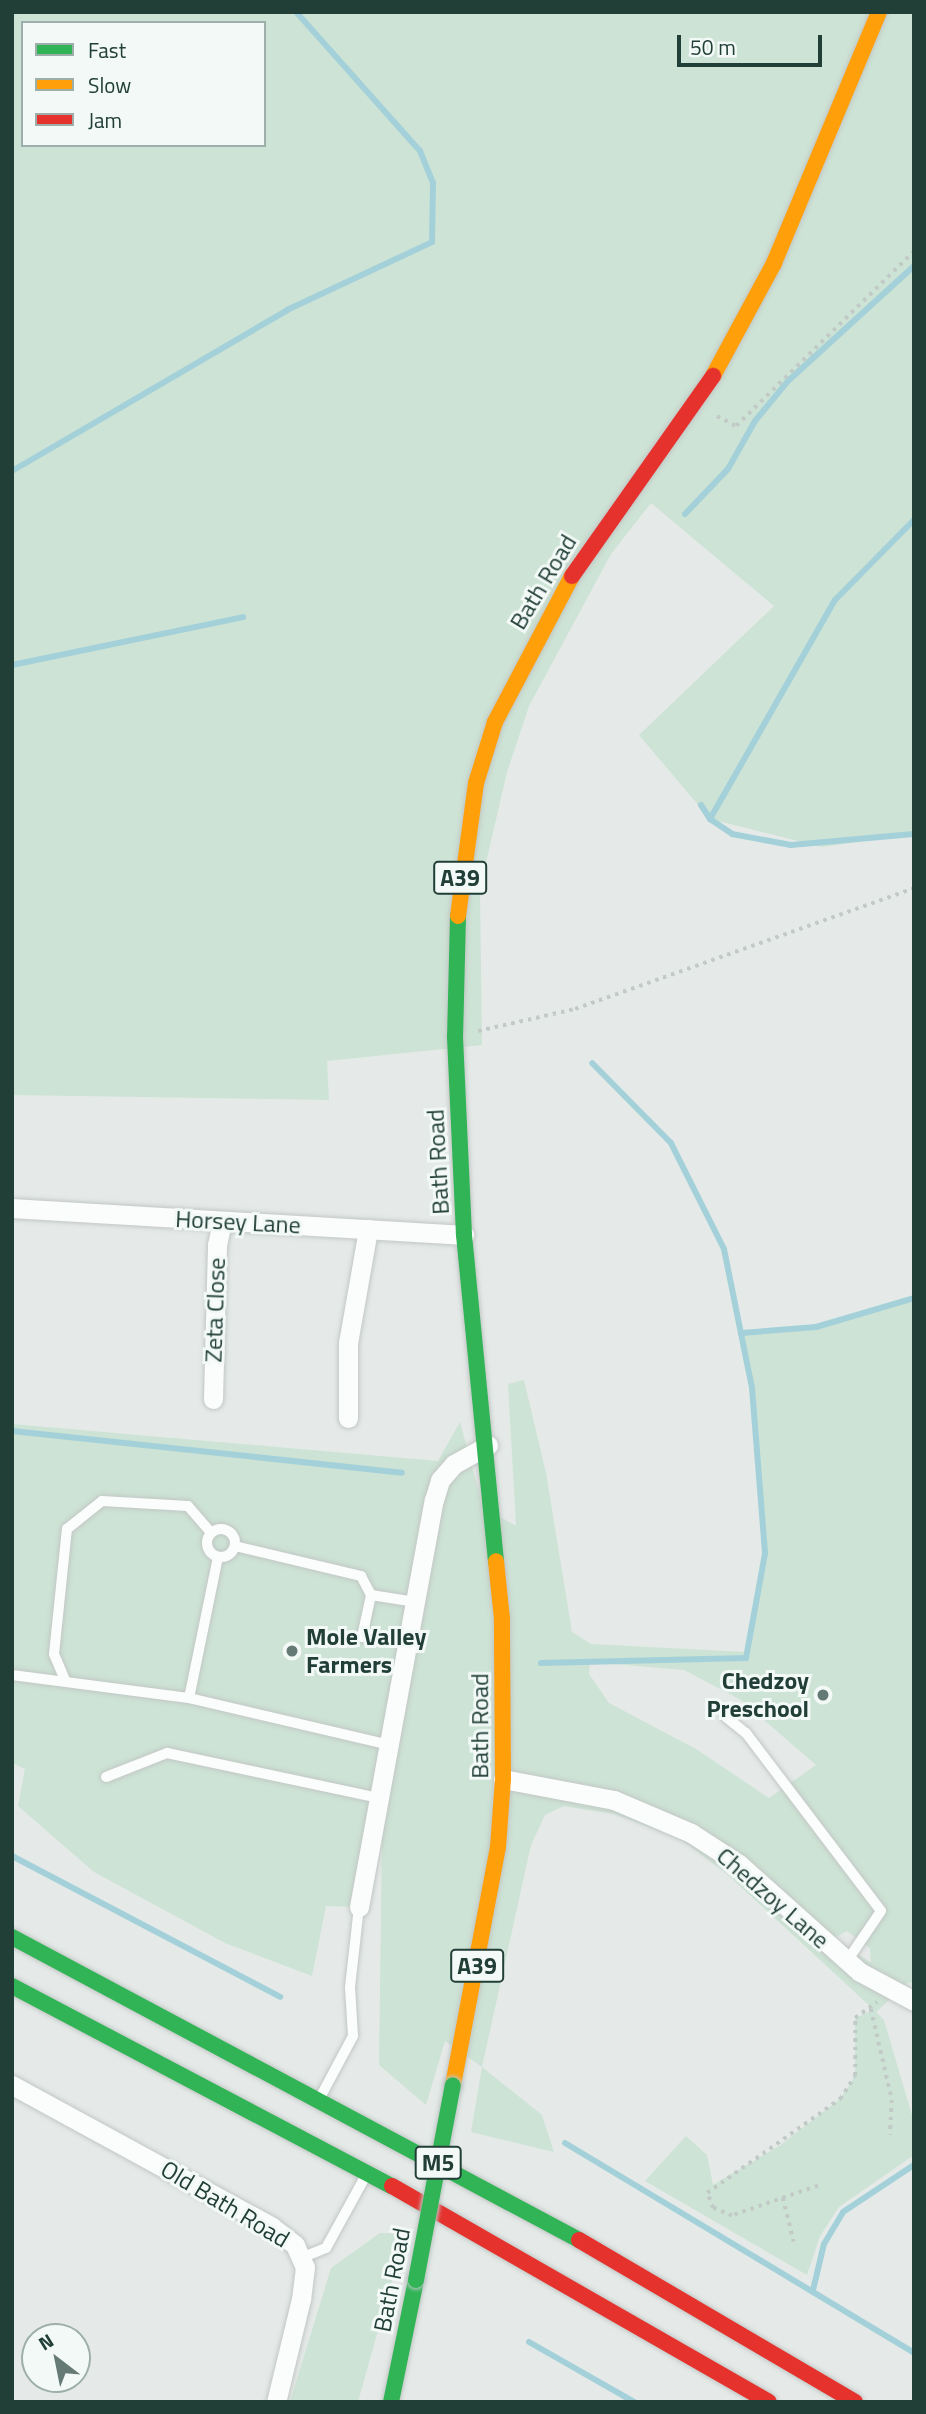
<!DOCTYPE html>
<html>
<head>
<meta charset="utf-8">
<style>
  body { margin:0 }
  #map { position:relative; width:926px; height:2414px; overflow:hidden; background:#e5eae8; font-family:"Titillium Web",sans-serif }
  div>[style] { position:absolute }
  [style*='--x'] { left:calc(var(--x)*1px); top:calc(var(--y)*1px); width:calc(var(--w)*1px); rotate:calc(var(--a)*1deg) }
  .green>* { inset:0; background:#cde3d5 }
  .stream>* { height:6px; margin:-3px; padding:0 3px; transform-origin:3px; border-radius:3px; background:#a4d1d9 }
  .path>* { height:3.5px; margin-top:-1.75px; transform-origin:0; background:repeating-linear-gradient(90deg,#c1cac7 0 3.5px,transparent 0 8.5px) }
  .roads { filter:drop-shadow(0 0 2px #c2c7c5) drop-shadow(0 0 2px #c2c7c5) }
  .lane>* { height:10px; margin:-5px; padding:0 5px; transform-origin:5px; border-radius:5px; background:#fbfcfc }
  .lane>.ring { margin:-5px; padding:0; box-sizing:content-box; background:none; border:10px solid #fbfcfc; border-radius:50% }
  .street>* { height:19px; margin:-9.5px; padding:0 9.5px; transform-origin:9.5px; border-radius:9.5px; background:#fbfcfc }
  .fast>* { height:16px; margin:-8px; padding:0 8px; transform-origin:8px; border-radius:8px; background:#30b455 }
  .slow>* { height:16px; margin:-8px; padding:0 8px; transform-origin:8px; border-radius:8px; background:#ff9f0a }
  .jam>* { height:16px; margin:-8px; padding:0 8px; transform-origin:8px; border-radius:8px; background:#e5322d }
  .bridges { filter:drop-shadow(0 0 2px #bcc6c4) drop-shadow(0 0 2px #bcc6c4) }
  .fast-bridge>* { height:16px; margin:-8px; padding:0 8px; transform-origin:8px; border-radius:8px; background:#30b455 }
  .dots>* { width:19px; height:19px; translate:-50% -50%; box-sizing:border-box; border:4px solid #f2f9f6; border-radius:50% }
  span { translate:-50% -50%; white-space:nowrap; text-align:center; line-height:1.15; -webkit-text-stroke:6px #f2f9f6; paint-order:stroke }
  .shield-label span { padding:2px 5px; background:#f2f9f6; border:2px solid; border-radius:5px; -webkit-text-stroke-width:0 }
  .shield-label { font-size:23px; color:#213e37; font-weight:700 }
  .street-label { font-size:24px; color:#213e37 }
  .poi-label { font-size:24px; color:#213e37; font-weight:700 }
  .left { translate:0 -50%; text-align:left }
  .right { translate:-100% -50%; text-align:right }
  .frame { position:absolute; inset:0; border:14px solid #213e37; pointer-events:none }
  .legend { position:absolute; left:21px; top:21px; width:245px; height:126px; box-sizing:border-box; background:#f2f9f6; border:2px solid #9eaeaa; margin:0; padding:9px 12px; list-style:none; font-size:21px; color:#213e37 }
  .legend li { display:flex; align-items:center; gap:14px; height:35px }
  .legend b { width:35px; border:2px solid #9eaeaa }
  .north { position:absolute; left:21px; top:2323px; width:70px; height:70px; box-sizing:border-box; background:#f2f9f6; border:2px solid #9eaeaa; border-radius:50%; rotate:328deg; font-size:19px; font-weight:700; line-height:28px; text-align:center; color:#213e37 }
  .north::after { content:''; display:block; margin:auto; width:24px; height:32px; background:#667a75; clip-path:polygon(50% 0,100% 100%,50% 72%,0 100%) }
  .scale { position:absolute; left:677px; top:35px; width:145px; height:32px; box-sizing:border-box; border:4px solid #213e37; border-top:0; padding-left:9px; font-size:21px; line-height:24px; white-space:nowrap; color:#213e37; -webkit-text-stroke:5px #f2f9f6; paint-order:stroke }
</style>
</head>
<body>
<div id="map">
  <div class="green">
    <i style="clip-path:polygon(evenodd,12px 12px,914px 12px,914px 834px,822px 847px,710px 819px,639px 735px,774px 606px,651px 503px,611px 554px,529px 706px,507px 772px,480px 889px,482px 1045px,327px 1061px,329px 1100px,12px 1095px,12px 12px,23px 23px,264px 23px,264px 145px,23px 145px,23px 23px)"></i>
    <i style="clip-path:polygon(evenodd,914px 1298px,914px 1984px,909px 1982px,876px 2012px,884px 2020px,914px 2122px,914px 2155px,839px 2207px,820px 2236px,807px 2275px,645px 2181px,686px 2136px,707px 2155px,713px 2185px,779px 2146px,840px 2099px,855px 2076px,855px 2018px,874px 2010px,726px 1873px,679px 1838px,614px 1814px,564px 1806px,545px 1815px,531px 1845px,482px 2067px,542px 2115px,554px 2152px,471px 2132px,482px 2067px,445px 2041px,426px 2105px,379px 2065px,382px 1835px,397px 1749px,359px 1907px,326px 1906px,312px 1976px,225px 1943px,94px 1872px,18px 1806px,25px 1769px,12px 1763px,12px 1424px,438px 1461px,460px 1422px,483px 1507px,516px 1526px,508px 1384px,524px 1380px,546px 1473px,572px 1632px,591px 1644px,746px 1652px,765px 1553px,752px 1388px,741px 1333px,816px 1327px,914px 1298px,590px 1662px,684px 1670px,741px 1700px,816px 1765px,769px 1798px,696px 1749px,609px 1703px,589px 1674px,590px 1662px,914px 1298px,847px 1931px,870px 1948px,871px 1963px,834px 1938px,847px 1931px)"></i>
    <i style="clip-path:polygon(380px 2233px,405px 2234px,358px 2402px,290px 2402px,331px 2268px)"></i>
  </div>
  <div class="stream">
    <i style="--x:12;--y:471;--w:319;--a:-30.3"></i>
    <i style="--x:287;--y:310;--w:160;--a:-25.1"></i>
    <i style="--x:432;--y:242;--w:59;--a:-89"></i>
    <i style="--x:433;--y:183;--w:35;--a:-112"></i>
    <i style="--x:420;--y:151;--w:186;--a:-131.7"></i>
    <i style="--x:685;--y:514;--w:62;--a:-46.3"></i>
    <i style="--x:728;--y:469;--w:55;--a:-60.6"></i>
    <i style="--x:755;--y:421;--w:52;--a:-50.5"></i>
    <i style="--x:788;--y:381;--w:171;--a:-42.4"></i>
    <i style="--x:12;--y:665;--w:236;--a:-11.7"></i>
    <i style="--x:701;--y:805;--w:17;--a:57"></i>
    <i style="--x:710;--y:819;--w:252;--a:-60.3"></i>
    <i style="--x:835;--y:600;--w:112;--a:-45.4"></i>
    <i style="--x:710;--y:819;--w:27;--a:34"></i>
    <i style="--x:732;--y:834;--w:60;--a:10.6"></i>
    <i style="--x:791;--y:845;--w:123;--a:-5.1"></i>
    <i style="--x:741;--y:1333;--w:75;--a:-4.6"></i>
    <i style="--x:816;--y:1327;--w:102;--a:-16.5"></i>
    <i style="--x:12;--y:1431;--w:392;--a:6.1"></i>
    <i style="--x:541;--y:1663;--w:205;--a:-1.4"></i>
    <i style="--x:746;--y:1658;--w:107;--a:-79.7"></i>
    <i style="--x:765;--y:1553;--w:166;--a:-94.5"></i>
    <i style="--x:752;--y:1388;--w:142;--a:-101.4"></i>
    <i style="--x:724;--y:1249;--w:119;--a:-116.6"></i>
    <i style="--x:671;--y:1143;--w:112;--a:-134.6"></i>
    <i style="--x:12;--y:1856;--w:303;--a:27.7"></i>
    <i style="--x:565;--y:2143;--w:407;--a:31"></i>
    <i style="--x:813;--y:2290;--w:47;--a:-76.6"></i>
    <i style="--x:824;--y:2244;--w:37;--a:-59"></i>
    <i style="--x:843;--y:2212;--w:85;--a:-33.5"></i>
    <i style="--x:529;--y:2342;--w:121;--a:29.7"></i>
  </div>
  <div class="path">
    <i style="--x:717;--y:416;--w:21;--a:28"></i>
    <i style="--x:736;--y:426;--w:250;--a:-44.5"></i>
    <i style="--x:478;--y:1031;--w:99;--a:-12.8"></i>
    <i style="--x:575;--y:1009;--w:360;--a:-19.6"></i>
    <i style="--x:871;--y:2009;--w:93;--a:77"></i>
    <i style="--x:892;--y:2100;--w:35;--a:93"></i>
    <i style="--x:818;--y:2186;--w:91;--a:160.8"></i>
    <i style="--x:732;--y:2216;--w:21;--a:-157"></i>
    <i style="--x:713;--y:2208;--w:16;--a:-112"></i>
    <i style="--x:707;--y:2193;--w:163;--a:-35.3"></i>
    <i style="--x:840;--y:2099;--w:27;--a:-57"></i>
    <i style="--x:855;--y:2076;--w:58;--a:-90"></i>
    <i style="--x:855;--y:2018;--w:27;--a:-36"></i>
    <i style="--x:783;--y:2198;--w:45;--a:76"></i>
  </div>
  <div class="roads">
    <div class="lane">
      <i class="ring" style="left:207px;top:1529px;width:18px;height:18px"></i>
      <i style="--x:235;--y:1546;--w:130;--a:13.4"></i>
      <i style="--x:361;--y:1576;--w:21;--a:62"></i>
      <i style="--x:218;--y:1557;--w:144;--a:101.6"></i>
      <i style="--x:189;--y:1698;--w:205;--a:13.2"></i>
      <i style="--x:362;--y:1637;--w:43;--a:-77.9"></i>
      <i style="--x:371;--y:1595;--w:45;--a:9"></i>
      <i style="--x:12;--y:1675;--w:178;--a:7.4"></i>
      <i style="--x:65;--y:1680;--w:28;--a:-113"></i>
      <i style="--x:54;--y:1654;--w:126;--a:-84.1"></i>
      <i style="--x:67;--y:1529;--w:45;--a:-38.7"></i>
      <i style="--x:102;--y:1501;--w:86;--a:3.3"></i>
      <i style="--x:188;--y:1506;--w:35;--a:49"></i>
      <i style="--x:726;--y:1717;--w:26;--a:39"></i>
      <i style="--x:746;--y:1733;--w:223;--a:52.8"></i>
      <i style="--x:881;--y:1911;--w:60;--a:124.2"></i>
      <i style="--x:106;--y:1777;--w:66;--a:-21.5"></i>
      <i style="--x:167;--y:1753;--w:216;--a:12"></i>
      <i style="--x:322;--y:2094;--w:66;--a:-61.9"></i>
      <i style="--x:353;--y:2036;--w:49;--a:-93.5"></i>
      <i style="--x:350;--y:1987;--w:81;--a:-83.6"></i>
      <i style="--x:301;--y:2258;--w:27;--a:-22"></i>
      <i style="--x:326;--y:2248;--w:81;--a:-61.2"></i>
    </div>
    <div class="street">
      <i style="--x:12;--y:1208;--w:453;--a:3.4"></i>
      <i style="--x:213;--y:1399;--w:154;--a:-88.5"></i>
      <i style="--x:217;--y:1245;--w:24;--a:-78"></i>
      <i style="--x:348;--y:1418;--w:75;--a:-90"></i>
      <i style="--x:348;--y:1343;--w:116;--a:-80"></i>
      <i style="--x:503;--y:1779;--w:113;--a:10.7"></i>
      <i style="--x:614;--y:1800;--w:84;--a:23.2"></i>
      <i style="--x:691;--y:1833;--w:57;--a:32.9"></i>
      <i style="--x:739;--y:1864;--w:162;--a:41.8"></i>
      <i style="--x:860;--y:1972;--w:61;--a:28.2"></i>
      <i style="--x:359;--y:1907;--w:414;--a:-79.6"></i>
      <i style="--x:434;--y:1500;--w:21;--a:-73"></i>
      <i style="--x:440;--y:1480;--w:21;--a:-49"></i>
      <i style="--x:454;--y:1464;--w:39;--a:-29"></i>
      <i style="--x:12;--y:2085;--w:296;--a:28.6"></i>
      <i style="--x:272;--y:2227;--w:29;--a:38"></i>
      <i style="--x:295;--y:2245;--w:24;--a:66"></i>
      <i style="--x:305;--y:2267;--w:32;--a:97"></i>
      <i style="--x:301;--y:2299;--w:106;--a:103.6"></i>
    </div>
    <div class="fast">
      <i style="--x:458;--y:916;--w:121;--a:91.4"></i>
      <i style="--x:455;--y:1037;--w:198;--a:87.4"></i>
      <i style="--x:464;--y:1235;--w:328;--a:84.4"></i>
      <i style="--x:12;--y:1937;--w:643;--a:28.12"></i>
      <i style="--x:12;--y:1986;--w:429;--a:27.8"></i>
      <i style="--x:391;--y:2402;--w:125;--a:-78.4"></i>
    </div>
    <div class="slow">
      <i style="--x:713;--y:376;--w:128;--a:-61.6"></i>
      <i style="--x:774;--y:263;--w:272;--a:-67.3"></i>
      <i style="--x:458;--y:916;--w:134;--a:-82.3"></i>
      <i style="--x:476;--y:783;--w:64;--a:-72.7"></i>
      <i style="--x:495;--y:722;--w:165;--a:-62.2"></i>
      <i style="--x:453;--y:2085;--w:242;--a:-79.3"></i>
      <i style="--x:498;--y:1847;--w:68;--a:-85.8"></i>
      <i style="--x:503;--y:1779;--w:160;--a:-90.4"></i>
      <i style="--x:502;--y:1619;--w:58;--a:-95.9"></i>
    </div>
    <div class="jam">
      <i style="--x:572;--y:576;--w:245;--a:-54.8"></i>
      <i style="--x:392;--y:2186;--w:434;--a:29.8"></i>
      <i style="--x:579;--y:2240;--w:320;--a:30.4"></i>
    </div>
  </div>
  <div class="bridges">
    <div class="fast-bridge">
      <i style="--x:416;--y:2280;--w:198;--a:-79.3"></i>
    </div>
  </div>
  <div class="dots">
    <i style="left:292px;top:1651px;background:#667a75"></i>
    <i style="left:823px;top:1695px;background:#667a75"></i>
  </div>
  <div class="shield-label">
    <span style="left:460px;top:878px">A39</span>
    <span style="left:477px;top:1966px">A39</span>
    <span style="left:438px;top:2163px">M5</span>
  </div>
  <div class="street-label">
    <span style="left:543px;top:582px;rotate:-59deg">Bath Road</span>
    <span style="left:438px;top:1162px;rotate:-93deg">Bath Road</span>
    <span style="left:238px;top:1222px;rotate:3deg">Horsey Lane</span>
    <span style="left:215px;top:1310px;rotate:-88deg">Zeta Close</span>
    <span style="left:480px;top:1726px;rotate:-90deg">Bath Road</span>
    <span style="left:773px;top:1898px;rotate:41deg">Chedzoy Lane</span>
    <span style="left:225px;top:2204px;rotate:31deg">Old Bath Road</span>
    <span style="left:392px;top:2280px;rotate:-79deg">Bath Road</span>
  </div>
  <div class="poi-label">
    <span class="left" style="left:306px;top:1651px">Mole Valley<br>Farmers</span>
    <span class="right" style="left:809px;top:1695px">Chedzoy<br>Preschool</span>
  </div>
  <div class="frame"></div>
  <ul class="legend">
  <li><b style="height:9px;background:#30b455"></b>Fast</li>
  <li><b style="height:9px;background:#ff9f0a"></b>Slow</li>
  <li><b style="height:9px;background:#e5322d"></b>Jam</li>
  </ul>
  <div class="north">N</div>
  <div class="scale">50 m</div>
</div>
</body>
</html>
